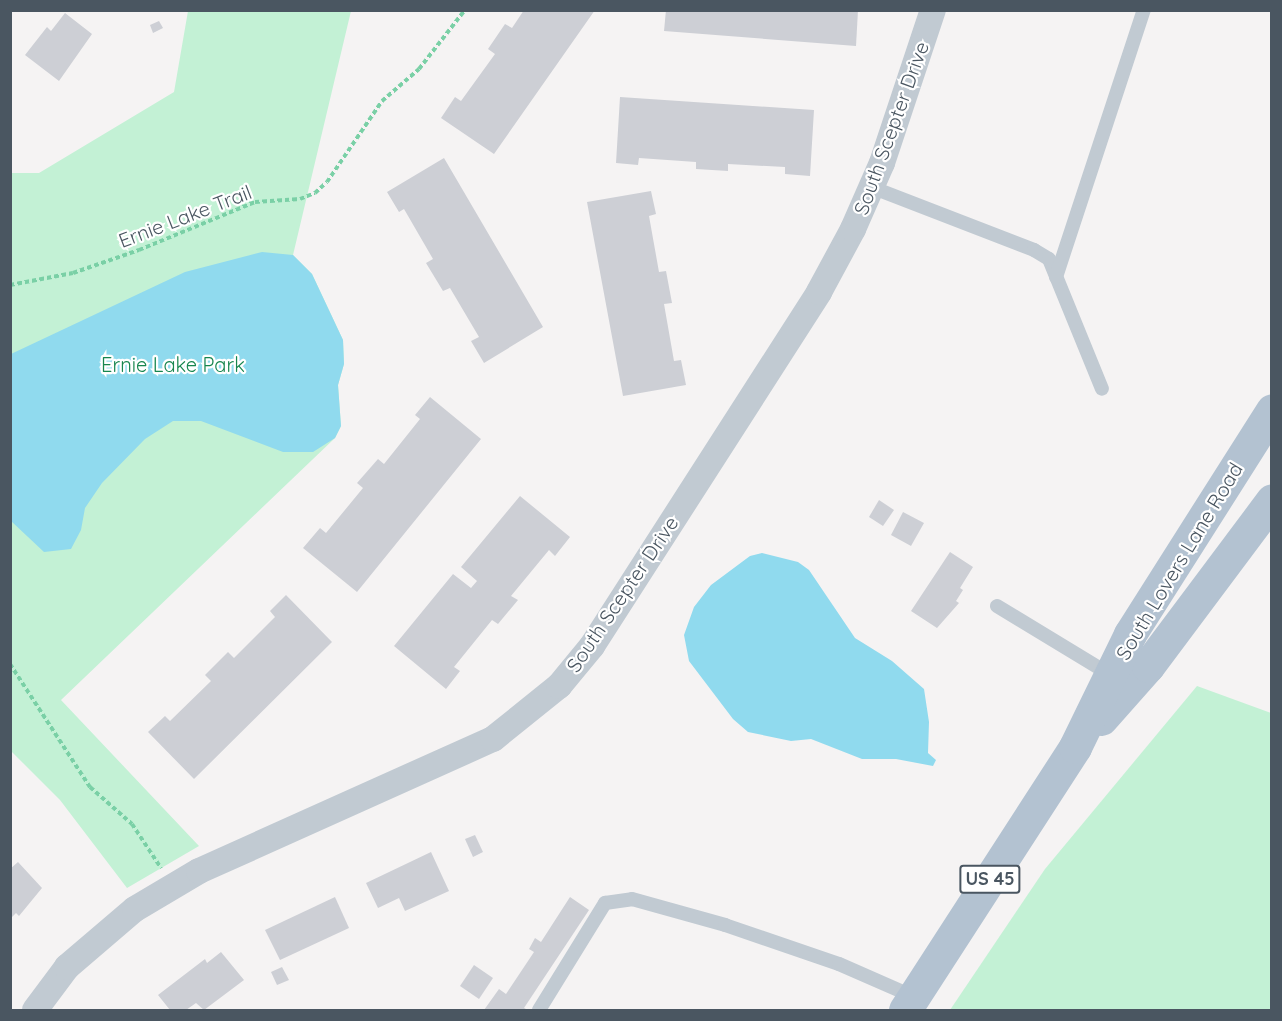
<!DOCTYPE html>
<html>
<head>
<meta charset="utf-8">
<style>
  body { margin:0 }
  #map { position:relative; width:1282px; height:1021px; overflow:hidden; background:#f5f3f3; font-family:Quicksand,sans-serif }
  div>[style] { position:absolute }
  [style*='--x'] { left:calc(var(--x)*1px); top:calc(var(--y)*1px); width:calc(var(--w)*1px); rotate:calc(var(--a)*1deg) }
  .green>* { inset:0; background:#c3f1d5 }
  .water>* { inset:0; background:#90daee }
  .building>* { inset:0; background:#cdcfd5 }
  .path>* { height:4px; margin-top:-2px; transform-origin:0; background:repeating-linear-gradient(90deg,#7ad0a6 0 4.5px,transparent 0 7.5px) }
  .lane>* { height:14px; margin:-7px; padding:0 7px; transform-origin:7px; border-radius:7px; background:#c1cad2 }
  .street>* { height:26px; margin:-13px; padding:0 13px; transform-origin:13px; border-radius:13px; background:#c1cad2 }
  .primary>* { height:33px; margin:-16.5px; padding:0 16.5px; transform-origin:16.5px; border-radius:16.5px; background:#b3c2d1 }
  span { translate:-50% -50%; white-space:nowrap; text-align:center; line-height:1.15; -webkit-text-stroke:4.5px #fff; paint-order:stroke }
  .shield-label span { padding:2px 4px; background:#fff; border:2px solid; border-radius:4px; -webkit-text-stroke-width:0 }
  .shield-label { font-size:18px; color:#4a5661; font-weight:700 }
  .street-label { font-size:20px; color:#4a5661 }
  .park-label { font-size:20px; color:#17864f }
  .frame { position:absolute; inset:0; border:12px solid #4a5661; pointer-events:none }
</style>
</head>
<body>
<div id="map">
  <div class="green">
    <i style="clip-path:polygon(188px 11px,351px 11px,293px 255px,312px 274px,343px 340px,344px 364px,338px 385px,341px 426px,335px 438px,61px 700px,199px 846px,127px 888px,60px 800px,11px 751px,10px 173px,39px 173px,174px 92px)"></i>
    <i style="clip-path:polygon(1197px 686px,1271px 713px,1271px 1010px,950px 1010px,1045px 869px)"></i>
  </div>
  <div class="water">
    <i style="clip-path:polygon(262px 252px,293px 255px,312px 274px,343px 340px,344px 364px,338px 385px,341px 426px,335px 438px,313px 452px,283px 452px,201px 421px,173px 421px,145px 439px,102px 483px,85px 508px,81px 530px,71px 549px,44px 552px,11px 521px,11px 354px,185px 272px)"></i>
    <i style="clip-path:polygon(762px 553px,798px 562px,809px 570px,855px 638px,892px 661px,924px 689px,929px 722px,928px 753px,936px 760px,933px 766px,896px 759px,862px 759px,811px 739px,791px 741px,748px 732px,733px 719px,689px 661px,684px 635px,694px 607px,711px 585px,750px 556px)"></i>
  </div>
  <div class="building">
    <i style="clip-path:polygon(524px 10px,595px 10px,494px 154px,441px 118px,455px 97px,461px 101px,495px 54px,488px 49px,505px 24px,512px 28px)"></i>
    <i style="clip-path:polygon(666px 10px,858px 10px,856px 46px,664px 31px)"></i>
    <i style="clip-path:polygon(65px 13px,92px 34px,59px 81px,25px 55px,47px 27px,51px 31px)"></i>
    <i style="clip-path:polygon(159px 21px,163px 28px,153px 33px,150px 25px)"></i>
    <i style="clip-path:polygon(620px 97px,814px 110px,810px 176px,785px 174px,785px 167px,728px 164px,728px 171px,696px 169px,696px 162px,639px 158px,638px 165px,616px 163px)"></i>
    <i style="clip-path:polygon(444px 158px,543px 327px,484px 363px,471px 341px,479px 337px,450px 288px,443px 291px,426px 263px,433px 259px,404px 209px,399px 212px,387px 192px)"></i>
    <i style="clip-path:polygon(651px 191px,656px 214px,649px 216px,659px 272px,666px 271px,672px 303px,664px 304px,674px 361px,681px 360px,686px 385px,623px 396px,587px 202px)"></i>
    <i style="clip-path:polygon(430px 397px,481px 439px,357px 592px,303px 548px,320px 528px,326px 533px,363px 488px,357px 483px,378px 459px,384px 464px,420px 419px,415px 415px)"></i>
    <i style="clip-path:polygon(520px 496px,570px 537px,555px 556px,549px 550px,511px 596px,518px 600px,498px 624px,492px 620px,454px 667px,460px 671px,446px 689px,394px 646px,453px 574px,471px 588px,477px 581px,461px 567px)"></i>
    <i style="clip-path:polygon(879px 500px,894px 510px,883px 526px,869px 517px)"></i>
    <i style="clip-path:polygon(903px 512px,924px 523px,911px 546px,891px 535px)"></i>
    <i style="clip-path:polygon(950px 552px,973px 567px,960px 588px,963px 590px,956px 601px,959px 603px,937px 628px,911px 611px)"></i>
    <i style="clip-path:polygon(286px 595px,332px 642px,194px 779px,148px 732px,165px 716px,170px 721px,211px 681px,205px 675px,228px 652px,234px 658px,275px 617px,270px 611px)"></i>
    <i style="clip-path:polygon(475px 835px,483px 852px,473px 857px,465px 839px)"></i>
    <i style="clip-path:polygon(431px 852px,449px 891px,405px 911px,399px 898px,378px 908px,366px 883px)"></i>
    <i style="clip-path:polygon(18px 862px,42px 888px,19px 916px,16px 913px,10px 919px,10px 869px)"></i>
    <i style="clip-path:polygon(335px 897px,349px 928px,280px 960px,265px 930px)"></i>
    <i style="clip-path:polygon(570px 897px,589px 910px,524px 1008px,528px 1010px,484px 1010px,499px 989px,506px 994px,534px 952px,529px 949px,535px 938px,541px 942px)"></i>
    <i style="clip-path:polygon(221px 952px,244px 980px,204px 1010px,196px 1003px,186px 1010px,170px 1010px,158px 995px,205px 959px,207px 963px)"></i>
    <i style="clip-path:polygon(474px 965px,493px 978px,479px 999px,460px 986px)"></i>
    <i style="clip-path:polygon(282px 967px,289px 980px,277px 985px,271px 972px)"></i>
  </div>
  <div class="path">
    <i style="--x:10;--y:285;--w:64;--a:-10.8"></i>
    <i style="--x:73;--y:273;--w:70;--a:-19.2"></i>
    <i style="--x:139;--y:250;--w:126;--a:-22.5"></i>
    <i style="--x:255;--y:202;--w:45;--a:-3.8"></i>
    <i style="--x:300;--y:199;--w:16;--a:-22"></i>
    <i style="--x:315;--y:193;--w:16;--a:-43"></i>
    <i style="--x:327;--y:182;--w:98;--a:-55.8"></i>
    <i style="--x:382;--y:101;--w:49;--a:-40.9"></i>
    <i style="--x:419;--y:69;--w:75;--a:-52.1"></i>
    <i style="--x:10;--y:664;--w:147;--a:57"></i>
    <i style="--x:90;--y:787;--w:56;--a:41.4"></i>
    <i style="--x:132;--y:824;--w:53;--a:56.6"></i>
  </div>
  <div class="lane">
    <i style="--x:871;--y:187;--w:175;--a:21.1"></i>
    <i style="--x:1034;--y:250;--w:17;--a:31"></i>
    <i style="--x:1049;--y:259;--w:140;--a:67.8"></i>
    <i style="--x:1056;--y:277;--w:281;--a:-71.8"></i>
    <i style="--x:997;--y:606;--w:133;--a:31.2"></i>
    <i style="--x:539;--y:1010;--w:126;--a:-58.3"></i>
    <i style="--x:605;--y:903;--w:27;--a:-8"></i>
    <i style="--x:632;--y:899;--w:97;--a:15.6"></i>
    <i style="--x:725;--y:925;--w:120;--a:18.9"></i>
    <i style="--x:839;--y:964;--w:82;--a:23.7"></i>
  </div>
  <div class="street">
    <i style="--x:35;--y:1010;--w:54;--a:-53.3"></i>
    <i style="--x:67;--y:967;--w:89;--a:-40.5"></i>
    <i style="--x:135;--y:909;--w:74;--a:-30.7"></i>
    <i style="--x:199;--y:871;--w:322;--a:-24.2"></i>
    <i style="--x:493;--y:739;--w:85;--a:-38.8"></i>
    <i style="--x:559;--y:686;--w:52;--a:-50.5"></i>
    <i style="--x:592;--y:646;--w:421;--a:-57.3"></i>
    <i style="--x:819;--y:292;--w:72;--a:-61.6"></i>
    <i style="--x:853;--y:229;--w:72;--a:-66.3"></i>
    <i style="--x:882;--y:163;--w:161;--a:-71.6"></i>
  </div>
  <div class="primary">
    <i style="--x:1101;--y:719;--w:71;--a:-48.4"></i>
    <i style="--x:1148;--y:666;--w:207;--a:-53.2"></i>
    <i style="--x:905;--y:1010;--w:313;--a:-57.1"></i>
    <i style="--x:1075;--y:747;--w:126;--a:-64"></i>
    <i style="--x:1130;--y:634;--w:265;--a:-57.6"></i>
  </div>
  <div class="shield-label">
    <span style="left:990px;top:879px">US 45</span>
  </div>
  <div class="street-label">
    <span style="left:891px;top:128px;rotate:-70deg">South Scepter Drive</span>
    <span style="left:185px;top:216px;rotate:-21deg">Ernie Lake Trail</span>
    <span style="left:1179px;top:561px;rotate:-59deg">South Lovers Lane Road</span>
    <span style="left:622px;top:594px;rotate:-56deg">South Scepter Drive</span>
  </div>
  <div class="park-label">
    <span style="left:173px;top:364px">Ernie Lake Park</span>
  </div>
  <div class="frame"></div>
</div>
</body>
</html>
